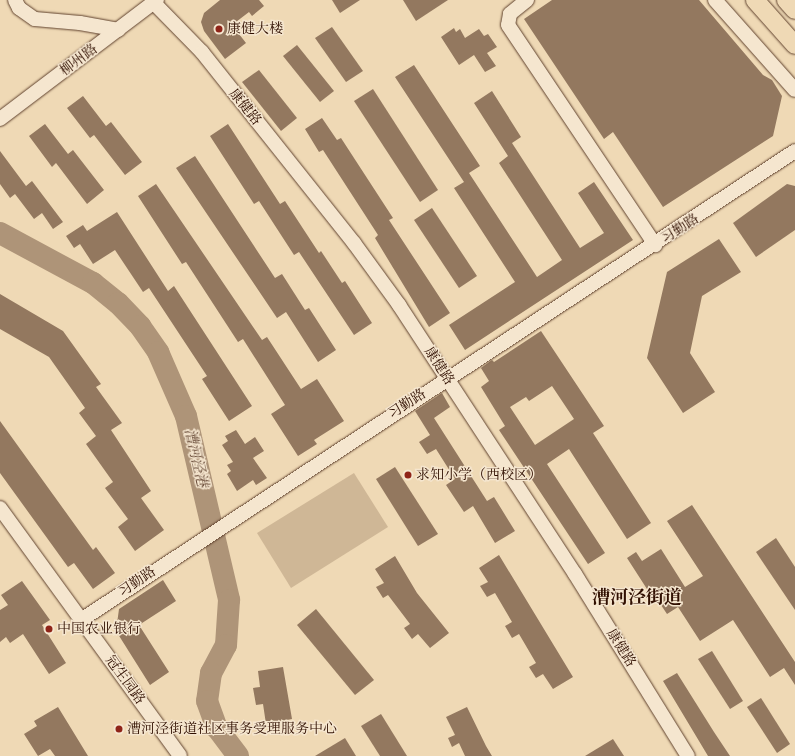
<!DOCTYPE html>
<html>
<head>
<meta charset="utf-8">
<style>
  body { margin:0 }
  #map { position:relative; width:795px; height:756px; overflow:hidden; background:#efd9b5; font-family:"IM FELL Double Pica","Noto Serif SC",serif }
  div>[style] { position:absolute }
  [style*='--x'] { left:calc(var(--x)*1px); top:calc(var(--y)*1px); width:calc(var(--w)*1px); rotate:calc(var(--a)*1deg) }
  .green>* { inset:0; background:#cfb796 }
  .river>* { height:22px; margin:-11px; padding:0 11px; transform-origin:11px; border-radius:11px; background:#ae9478 }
  .building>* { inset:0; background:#93785f }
  .roads { filter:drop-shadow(0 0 1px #60422e) drop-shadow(0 0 1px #60422e) }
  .minor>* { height:14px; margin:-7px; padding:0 7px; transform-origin:7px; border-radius:7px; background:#f5e6cf }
  .major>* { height:18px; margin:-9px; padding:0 9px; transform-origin:9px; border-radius:9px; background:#efd9b5 }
  .dots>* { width:11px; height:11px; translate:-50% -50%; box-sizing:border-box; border:2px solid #f5e6cf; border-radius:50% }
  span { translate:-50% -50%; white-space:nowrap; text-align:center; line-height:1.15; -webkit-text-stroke:3px #f5e6cf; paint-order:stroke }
  .poi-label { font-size:14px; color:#300f01 }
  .left { translate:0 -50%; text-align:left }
  .street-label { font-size:14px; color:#300f01 }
  .water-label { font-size:15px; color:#624431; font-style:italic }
  .district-label { font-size:18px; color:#300f01; font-weight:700 }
</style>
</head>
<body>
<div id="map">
  <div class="green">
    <i style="clip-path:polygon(354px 473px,388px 527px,291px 588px,257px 533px)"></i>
  </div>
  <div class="river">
    <i style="--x:0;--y:233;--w:106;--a:28.3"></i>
    <i style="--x:93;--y:283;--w:32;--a:39"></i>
    <i style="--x:118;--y:303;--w:32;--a:46"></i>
    <i style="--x:140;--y:326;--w:32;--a:55"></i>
    <i style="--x:158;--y:352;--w:70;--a:66.4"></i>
    <i style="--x:186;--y:416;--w:189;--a:76.8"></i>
    <i style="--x:229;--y:600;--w:45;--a:93.8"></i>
    <i style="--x:226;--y:645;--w:32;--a:118"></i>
    <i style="--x:211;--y:673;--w:28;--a:98"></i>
    <i style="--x:207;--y:701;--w:29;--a:70"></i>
    <i style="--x:217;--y:728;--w:35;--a:53"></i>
  </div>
  <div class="building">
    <i style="clip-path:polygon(220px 0,259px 0,264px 6px,252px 16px,249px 12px,232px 25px,246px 43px,225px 59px,204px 31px,201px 22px,204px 13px)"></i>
    <i style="clip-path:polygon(332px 0,360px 0,340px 13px)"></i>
    <i style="clip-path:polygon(403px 0,448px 0,416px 21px)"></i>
    <i style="clip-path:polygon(552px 0,699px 0,763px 75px,772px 80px,782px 96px,773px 136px,663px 207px,613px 132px,604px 139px,524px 19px)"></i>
    <i style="clip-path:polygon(332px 27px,363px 71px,346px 82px,315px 38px)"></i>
    <i style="clip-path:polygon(454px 28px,456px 32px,460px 29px,465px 38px,479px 29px,484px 36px,488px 34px,497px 47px,487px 53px,496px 66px,485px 72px,474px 55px,459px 65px,441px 37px)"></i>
    <i style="clip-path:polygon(297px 45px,334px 91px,320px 102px,283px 56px)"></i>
    <i style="clip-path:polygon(414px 65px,480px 166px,469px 173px,537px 277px,562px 260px,499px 163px,508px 156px,474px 103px,492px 91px,521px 137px,512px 143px,580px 248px,604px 233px,578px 193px,594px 182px,633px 240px,465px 350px,449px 325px,515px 282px,454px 188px,464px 182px,395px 77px)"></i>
    <i style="clip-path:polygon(259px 70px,297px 118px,281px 131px,242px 82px)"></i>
    <i style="clip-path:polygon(373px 89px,438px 190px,420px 202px,354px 101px)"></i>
    <i style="clip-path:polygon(83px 96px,106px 126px,111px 122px,142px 162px,125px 175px,94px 135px,90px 138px,67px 108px)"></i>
    <i style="clip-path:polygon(322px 118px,337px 140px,341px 138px,393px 218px,389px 220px,450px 313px,429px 327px,375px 238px,378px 235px,323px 150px,319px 152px,305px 129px)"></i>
    <i style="clip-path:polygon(45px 124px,68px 154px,73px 150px,104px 190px,87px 204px,56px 163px,52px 167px,29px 136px)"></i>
    <i style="clip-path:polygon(228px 124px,280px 204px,285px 201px,319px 253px,321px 251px,342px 283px,345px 281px,372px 323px,354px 335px,299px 252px,294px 255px,259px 201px,254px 204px,210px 136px)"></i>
    <i style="clip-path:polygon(0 151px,26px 186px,32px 181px,63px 222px,53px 229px,42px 213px,34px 219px,15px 194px,10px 198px,0 184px)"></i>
    <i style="clip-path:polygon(195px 156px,275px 278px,282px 274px,305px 310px,309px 308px,336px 350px,318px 362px,286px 312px,277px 318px,176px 168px)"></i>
    <i style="clip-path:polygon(156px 184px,262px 340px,267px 337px,301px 389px,317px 379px,344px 421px,314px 440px,317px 444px,298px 456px,271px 414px,285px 405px,243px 339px,238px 342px,186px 262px,182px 264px,138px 196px)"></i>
    <i style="clip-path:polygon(787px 184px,795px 186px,795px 230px,756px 257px,733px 223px)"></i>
    <i style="clip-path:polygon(432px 208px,477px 276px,459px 288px,414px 220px)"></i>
    <i style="clip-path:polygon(117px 212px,168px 291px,174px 286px,252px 406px,229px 421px,202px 379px,207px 376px,149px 288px,143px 292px,115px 250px,93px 264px,80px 244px,74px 248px,66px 236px,83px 225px,87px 231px)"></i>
    <i style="clip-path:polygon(719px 239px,741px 272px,702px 296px,690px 353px,715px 392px,683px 413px,647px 358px,667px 272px)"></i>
    <i style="clip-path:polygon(0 294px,63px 331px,101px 384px,96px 387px,122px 423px,111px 430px,151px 491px,141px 498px,164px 530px,135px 551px,118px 527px,128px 519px,105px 488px,113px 482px,86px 444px,96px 436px,79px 413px,85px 408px,49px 357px,0 329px)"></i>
    <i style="clip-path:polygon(evenodd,541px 331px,604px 426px,593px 433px,651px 523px,627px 539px,569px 449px,547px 464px,605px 553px,588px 564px,499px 430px,505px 426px,481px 387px,489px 381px,481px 368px,492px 360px,494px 362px,541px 331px,552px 386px,574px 419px,535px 445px,510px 407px,526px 397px,529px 401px,552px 386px)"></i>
    <i style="clip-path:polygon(442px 393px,450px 407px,434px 418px,487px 501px,494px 497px,515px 531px,495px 543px,473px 506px,464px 512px,446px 485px,455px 479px,436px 449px,427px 454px,419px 442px,430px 435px,415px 411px)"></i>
    <i style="clip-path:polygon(0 421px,93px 550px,96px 547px,115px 573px,93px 589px,74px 563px,68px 567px,0 473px)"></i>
    <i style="clip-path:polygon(236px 430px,245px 444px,255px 437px,264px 451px,253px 458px,267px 478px,256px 485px,253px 480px,237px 491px,227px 474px,231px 471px,227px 465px,233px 462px,222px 445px,228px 441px,225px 436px)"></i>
    <i style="clip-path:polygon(395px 467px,438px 534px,418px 546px,376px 479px)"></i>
    <i style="clip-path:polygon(692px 505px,795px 662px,795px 685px,784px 668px,770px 677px,733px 620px,700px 641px,678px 607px,667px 614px,659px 602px,656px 603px,627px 558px,636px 552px,642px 561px,661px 549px,685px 587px,703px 576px,667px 521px)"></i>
    <i style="clip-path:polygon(776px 538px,795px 567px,795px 610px,756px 552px)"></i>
    <i style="clip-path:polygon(499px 555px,573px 677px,553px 689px,543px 674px,536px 678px,529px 667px,536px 663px,519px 634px,512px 638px,505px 626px,512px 622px,495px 593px,487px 597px,480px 586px,488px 582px,479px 568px)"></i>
    <i style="clip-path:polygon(395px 556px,417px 593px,449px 633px,430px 648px,418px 634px,412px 639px,404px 628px,410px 624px,388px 595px,383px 598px,376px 587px,384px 583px,375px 569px)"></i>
    <i style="clip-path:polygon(163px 580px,176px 601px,139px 625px,169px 672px,150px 685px,116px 631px,119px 609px)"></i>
    <i style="clip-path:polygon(22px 581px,50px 620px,42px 625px,66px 663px,49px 674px,23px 634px,10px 643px,6px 637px,0 642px,0 610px,8px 605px,1px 595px)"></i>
    <i style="clip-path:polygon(316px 609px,374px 680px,355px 695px,297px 625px)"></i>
    <i style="clip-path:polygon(712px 651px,743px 701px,730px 709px,698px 659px)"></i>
    <i style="clip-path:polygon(283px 667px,292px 719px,266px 724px,263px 704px,256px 705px,253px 688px,260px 687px,258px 671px)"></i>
    <i style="clip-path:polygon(677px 673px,714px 732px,730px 756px,708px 756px,663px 681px)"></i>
    <i style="clip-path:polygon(761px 698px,790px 744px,777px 753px,747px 707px)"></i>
    <i style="clip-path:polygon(58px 707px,88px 756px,55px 756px,50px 749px,38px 756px,24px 734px,37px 726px,34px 721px)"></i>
    <i style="clip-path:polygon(467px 707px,486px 746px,492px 756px,465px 756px,459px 743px,452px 747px,448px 738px,455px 735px,446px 717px)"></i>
    <i style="clip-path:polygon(381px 714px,407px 756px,380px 756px,361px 726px)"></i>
    <i style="clip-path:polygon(345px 738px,356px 756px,315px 756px)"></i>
    <i style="clip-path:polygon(613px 739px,624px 756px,585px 756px)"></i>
  </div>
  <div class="roads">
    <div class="minor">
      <i style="--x:15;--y:0;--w:9;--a:63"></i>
      <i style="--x:19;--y:8;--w:19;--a:35"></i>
      <i style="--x:35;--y:19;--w:45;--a:5.1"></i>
      <i style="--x:80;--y:23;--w:39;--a:10"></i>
      <i style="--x:527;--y:0;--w:22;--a:141"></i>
      <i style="--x:510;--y:14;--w:11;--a:100"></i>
      <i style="--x:508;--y:25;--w:265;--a:56.2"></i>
      <i style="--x:715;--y:0;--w:120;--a:48.4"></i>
      <i style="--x:154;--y:3;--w:69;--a:45.6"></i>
      <i style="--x:202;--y:52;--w:244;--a:51.5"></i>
      <i style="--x:354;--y:243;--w:77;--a:54"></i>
      <i style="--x:399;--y:305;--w:321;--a:56.8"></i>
      <i style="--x:575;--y:574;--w:214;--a:58.2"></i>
      <i style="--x:0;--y:119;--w:197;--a:-37.2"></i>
      <i style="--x:0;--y:508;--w:306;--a:54"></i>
      <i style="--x:81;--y:620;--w:854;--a:-33.3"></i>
    </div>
    <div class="major">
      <i style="--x:755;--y:0;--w:60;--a:48.4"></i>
      <i style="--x:786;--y:0;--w:13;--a:48"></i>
    </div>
  </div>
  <div class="dots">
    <i style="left:219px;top:29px;background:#8f2418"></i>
    <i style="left:408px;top:475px;background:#8f2418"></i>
    <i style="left:49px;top:629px;background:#8f2418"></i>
    <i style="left:119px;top:729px;background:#8f2418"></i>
  </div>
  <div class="poi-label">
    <span class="left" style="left:227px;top:29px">康健大楼</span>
    <span class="left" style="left:416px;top:475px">求知小学（西校区）</span>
    <span class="left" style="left:57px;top:629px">中国农业银行</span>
    <span class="left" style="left:127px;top:729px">漕河泾街道社区事务受理服务中心</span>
  </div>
  <div class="street-label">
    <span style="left:79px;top:60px;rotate:-37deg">柳州路</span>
    <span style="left:245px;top:107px;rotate:51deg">康健路</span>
    <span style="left:680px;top:229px;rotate:-33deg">习勤路</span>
    <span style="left:439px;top:366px;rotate:57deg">康健路</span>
    <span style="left:407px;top:404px;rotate:-33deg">习勤路</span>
    <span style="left:137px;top:582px;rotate:-34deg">习勤路</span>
    <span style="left:621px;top:648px;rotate:58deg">康健路</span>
    <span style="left:125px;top:680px;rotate:54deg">冠生园路</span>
  </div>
  <div class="water-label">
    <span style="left:196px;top:458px;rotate:77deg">漕河泾港</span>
  </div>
  <div class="district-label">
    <span style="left:637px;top:598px">漕河泾街道</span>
  </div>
</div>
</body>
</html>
